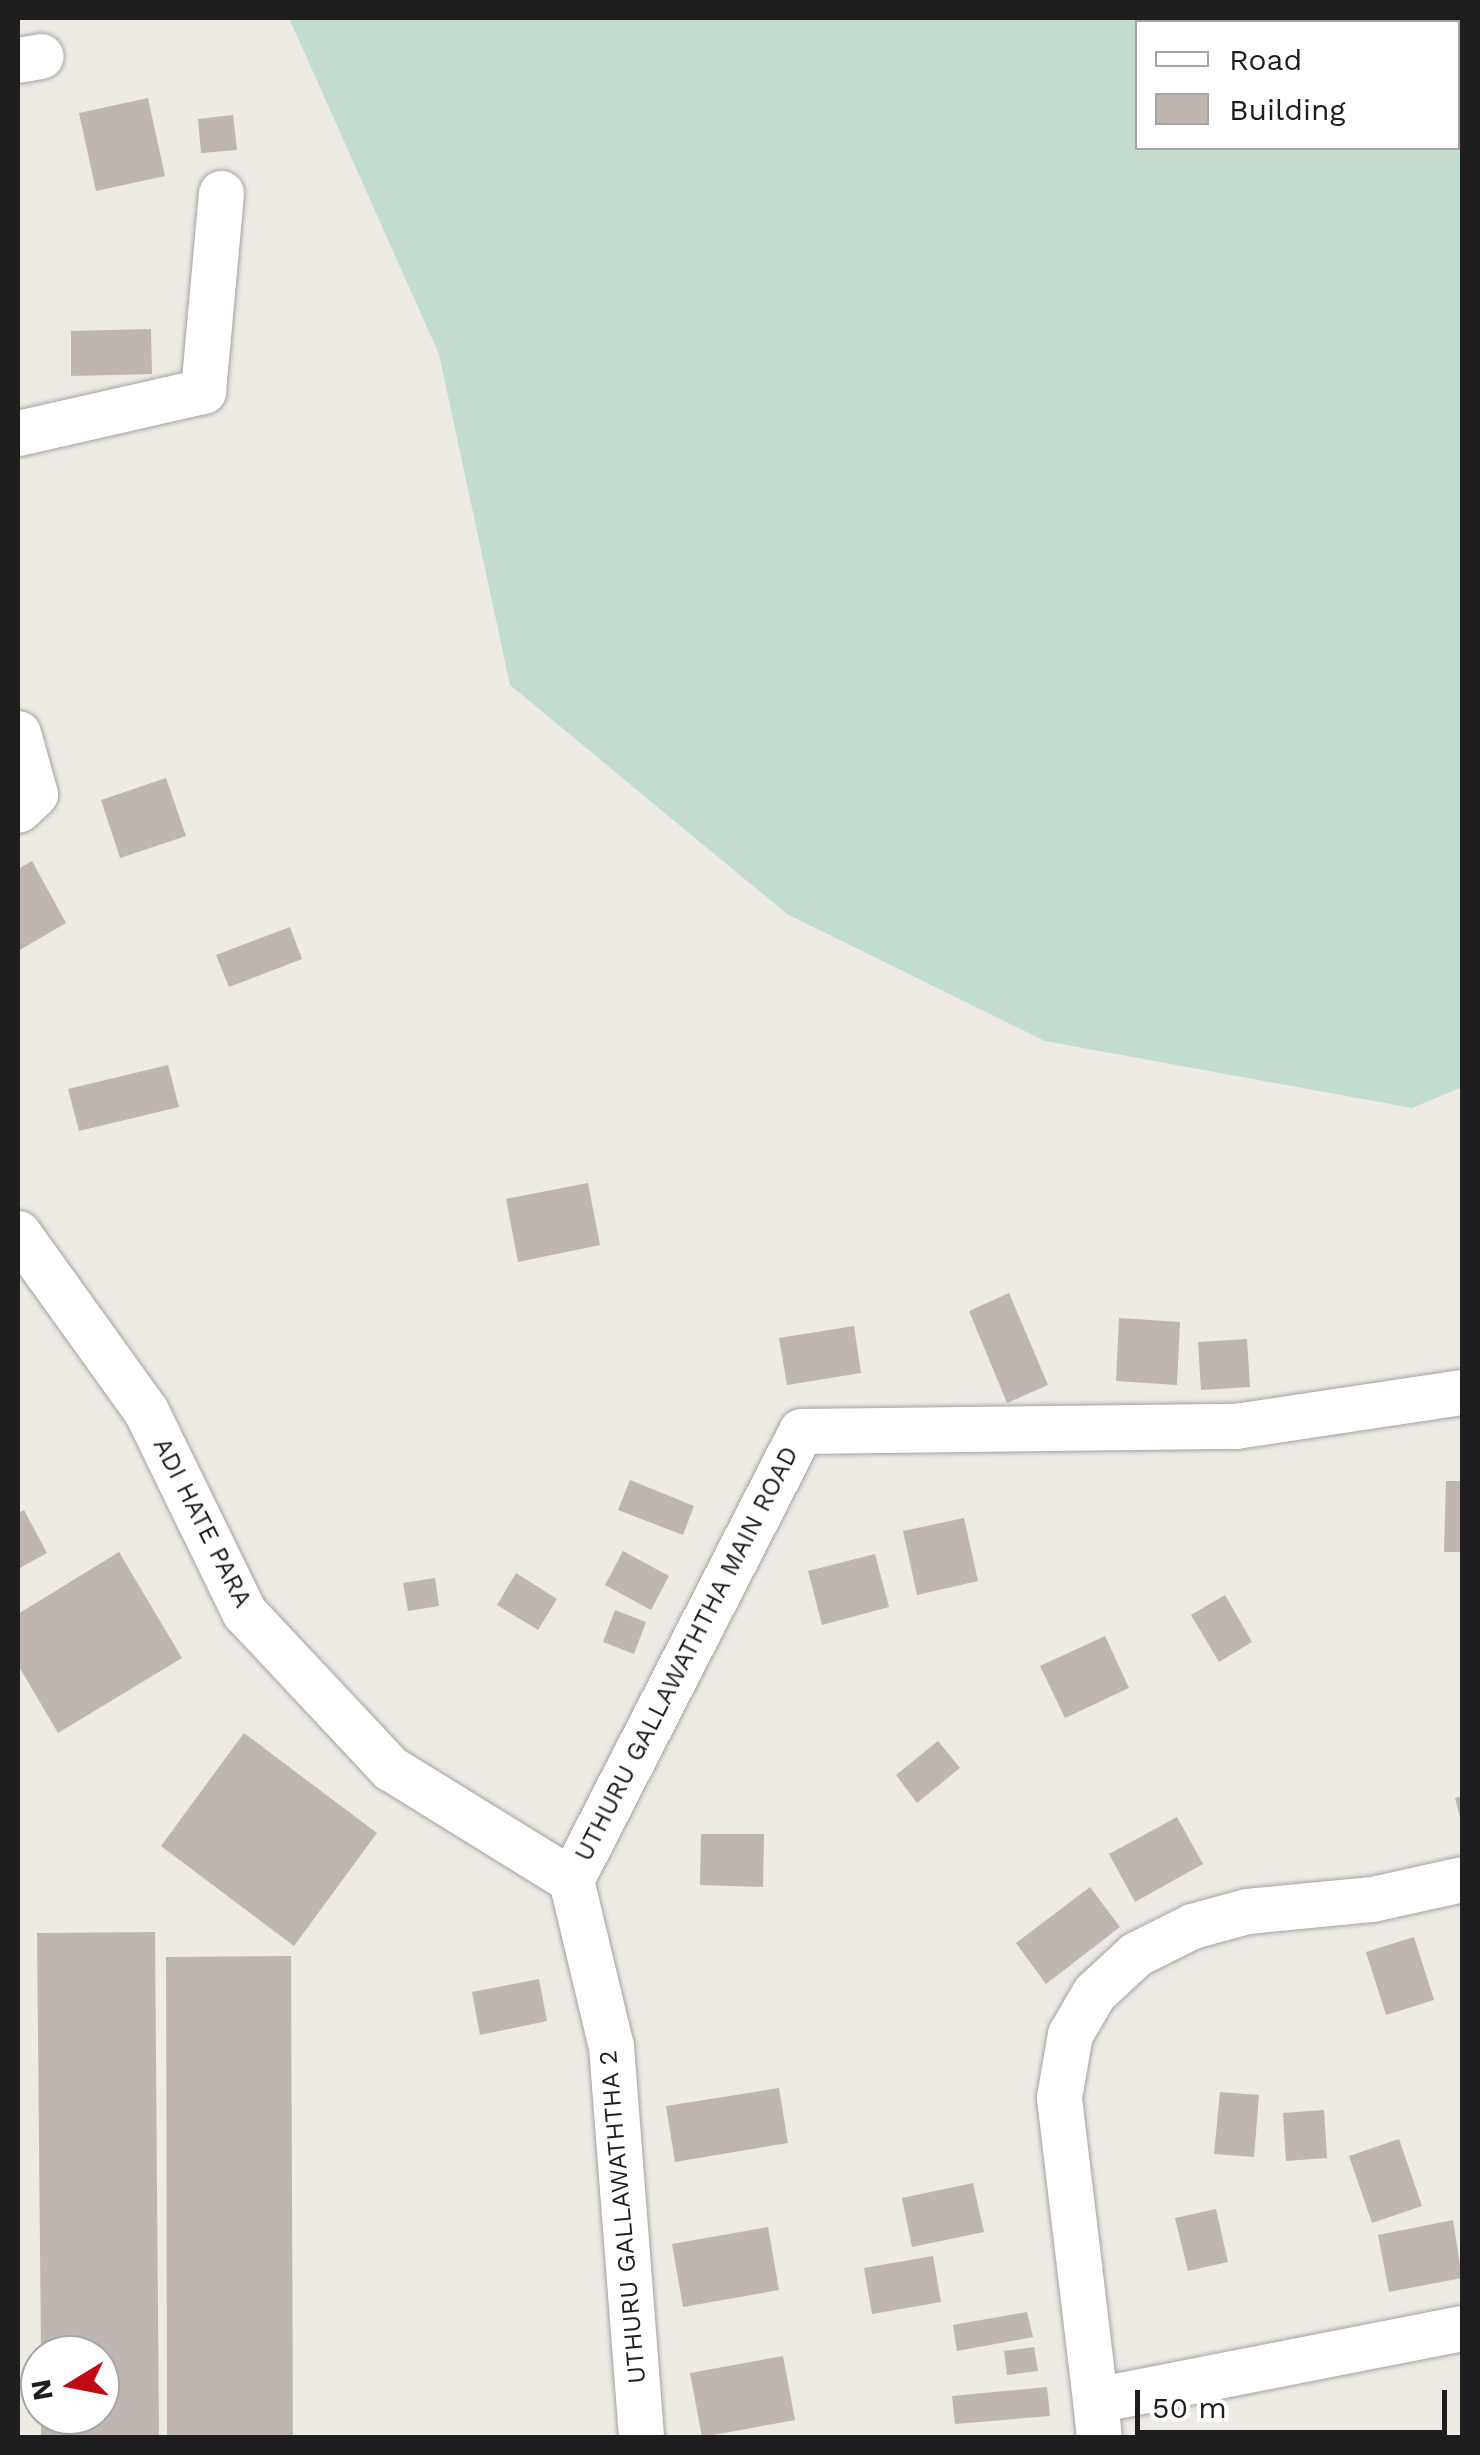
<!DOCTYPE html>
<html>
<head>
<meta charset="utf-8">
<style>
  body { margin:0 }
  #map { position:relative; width:1480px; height:2455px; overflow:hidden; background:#eeeae4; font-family:"Work Sans",sans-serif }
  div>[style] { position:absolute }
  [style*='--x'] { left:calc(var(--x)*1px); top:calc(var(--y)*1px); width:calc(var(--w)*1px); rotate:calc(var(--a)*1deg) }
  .wetland>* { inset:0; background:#c2dcce }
  .building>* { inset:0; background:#bfb6b1 }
  .roads { filter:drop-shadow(0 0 2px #a2a2a2) drop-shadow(0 0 2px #a2a2a2) }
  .minor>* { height:45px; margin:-22.5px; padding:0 22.5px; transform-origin:22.5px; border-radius:22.5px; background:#fff }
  span { translate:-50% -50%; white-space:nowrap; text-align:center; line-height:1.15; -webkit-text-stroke:8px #fff; paint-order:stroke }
  .street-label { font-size:25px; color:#1e1e1e }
  .frame { position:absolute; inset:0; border:20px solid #1e1e1e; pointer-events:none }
  .legend { position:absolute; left:1135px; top:20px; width:325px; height:130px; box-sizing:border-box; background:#fff; border:2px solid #a5a5a5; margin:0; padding:12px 18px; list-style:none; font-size:30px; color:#1e1e1e }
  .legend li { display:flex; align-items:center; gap:20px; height:50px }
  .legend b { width:50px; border:2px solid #a5a5a5 }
  .north { position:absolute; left:20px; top:2335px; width:100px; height:100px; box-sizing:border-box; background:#fff; border:2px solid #a5a5a5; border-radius:50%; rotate:260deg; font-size:28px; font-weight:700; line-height:40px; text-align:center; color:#1e1e1e }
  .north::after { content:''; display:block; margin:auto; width:35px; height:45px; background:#c30914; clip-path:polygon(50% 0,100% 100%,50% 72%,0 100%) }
  .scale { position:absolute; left:1135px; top:2390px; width:312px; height:45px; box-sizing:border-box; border:5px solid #1e1e1e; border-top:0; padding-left:12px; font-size:30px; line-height:35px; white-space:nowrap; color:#1e1e1e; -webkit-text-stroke:8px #fff; paint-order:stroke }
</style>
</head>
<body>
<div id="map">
  <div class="wetland">
    <i style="clip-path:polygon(evenodd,289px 18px,1462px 18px,1462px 1087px,1412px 1108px,1045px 1041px,787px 914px,510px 685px,439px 354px,289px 18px,1138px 22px,1458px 22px,1458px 148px,1138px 148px,1138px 22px)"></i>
  </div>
  <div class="building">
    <i style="clip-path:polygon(148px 98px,165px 176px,96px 191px,79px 113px)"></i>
    <i style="clip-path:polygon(233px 115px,237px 150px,201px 153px,198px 119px)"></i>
    <i style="clip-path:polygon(151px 329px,152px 374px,71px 376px,71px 331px)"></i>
    <i style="clip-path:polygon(166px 778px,186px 836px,120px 858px,101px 800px)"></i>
    <i style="clip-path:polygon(32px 861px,66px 923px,18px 951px,18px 869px)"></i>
    <i style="clip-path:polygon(290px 927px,302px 959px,229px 987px,216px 955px)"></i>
    <i style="clip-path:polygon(168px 1065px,179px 1107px,79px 1131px,68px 1089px)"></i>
    <i style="clip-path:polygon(588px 1183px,600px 1245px,518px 1262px,506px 1199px)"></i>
    <i style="clip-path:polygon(1009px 1293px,1048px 1385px,1007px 1403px,969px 1311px)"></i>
    <i style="clip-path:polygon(1119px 1318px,1180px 1322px,1177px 1385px,1116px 1381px)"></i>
    <i style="clip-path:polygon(854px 1326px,861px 1373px,787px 1385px,779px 1338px)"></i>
    <i style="clip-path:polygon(1247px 1339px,1250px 1387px,1201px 1390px,1198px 1342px)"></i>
    <i style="clip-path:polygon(630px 1480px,694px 1506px,683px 1535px,618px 1510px)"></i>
    <i style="clip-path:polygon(1446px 1481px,1462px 1481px,1462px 1552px,1444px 1552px)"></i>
    <i style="clip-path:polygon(24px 1510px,47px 1553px,18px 1569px,18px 1513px)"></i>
    <i style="clip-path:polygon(964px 1518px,978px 1581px,917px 1595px,903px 1531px)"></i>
    <i style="clip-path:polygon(623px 1551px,669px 1576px,651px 1610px,605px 1585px)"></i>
    <i style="clip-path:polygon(119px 1552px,182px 1658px,58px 1733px,18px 1665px,18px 1614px)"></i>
    <i style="clip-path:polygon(875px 1554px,889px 1607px,822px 1625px,808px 1571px)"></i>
    <i style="clip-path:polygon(516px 1573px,557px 1599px,538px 1630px,497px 1605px)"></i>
    <i style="clip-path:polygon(435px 1578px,439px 1606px,408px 1611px,403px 1583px)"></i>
    <i style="clip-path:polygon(1225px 1595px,1252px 1642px,1219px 1662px,1191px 1615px)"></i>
    <i style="clip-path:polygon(615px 1610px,646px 1622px,634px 1654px,603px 1642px)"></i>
    <i style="clip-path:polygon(1105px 1636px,1129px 1688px,1065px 1718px,1040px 1666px)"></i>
    <i style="clip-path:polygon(244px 1733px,377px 1833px,294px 1946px,161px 1846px)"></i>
    <i style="clip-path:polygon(938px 1741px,960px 1768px,917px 1803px,896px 1775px)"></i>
    <i style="clip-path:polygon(1462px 1796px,1462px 1821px,1461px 1821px,1455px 1798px)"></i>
    <i style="clip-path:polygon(1177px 1817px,1203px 1864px,1135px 1902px,1109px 1854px)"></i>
    <i style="clip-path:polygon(701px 1834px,764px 1834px,763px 1887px,700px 1885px)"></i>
    <i style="clip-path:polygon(1090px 1887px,1120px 1927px,1046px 1984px,1016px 1943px)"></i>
    <i style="clip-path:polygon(155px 1932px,159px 2438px,41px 2438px,41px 2415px,100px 2415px,100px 2355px,41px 2355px,37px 1933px)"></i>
    <i style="clip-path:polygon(1414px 1937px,1434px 2000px,1386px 2015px,1366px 1952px)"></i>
    <i style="clip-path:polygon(291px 1956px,293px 2438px,167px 2438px,166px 1957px)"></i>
    <i style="clip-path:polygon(539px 1979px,547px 2021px,480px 2035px,472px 1992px)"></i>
    <i style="clip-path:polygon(779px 2088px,788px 2143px,675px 2162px,666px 2106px)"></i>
    <i style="clip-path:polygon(1220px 2092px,1259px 2095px,1254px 2157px,1214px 2154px)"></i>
    <i style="clip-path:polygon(1324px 2110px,1327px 2158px,1286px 2161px,1283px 2113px)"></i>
    <i style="clip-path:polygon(1399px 2139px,1422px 2206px,1372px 2223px,1349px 2156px)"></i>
    <i style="clip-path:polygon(973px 2183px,984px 2232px,912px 2247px,902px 2198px)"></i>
    <i style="clip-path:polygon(1216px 2209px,1228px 2262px,1188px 2271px,1175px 2218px)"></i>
    <i style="clip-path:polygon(1453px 2220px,1462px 2278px,1389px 2292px,1378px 2235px)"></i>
    <i style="clip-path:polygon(768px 2227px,779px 2290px,683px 2307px,672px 2244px)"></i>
    <i style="clip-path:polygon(933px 2256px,941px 2302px,872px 2314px,864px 2268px)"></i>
    <i style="clip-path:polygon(1027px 2312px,1033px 2337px,957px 2351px,953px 2325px)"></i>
    <i style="clip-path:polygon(1034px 2347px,1038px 2371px,1007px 2375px,1004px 2351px)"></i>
    <i style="clip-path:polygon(783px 2356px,795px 2420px,702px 2437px,690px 2373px)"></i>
    <i style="clip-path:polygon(1047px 2387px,1050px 2416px,955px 2424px,952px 2396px)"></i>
  </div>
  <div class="roads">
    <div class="minor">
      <i style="--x:18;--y:60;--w:23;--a:-10"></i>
      <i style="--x:18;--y:433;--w:190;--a:-12.8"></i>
      <i style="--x:203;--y:391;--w:199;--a:-84.8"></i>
      <i style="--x:18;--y:733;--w:63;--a:74.4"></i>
      <i style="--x:35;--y:794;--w:23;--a:137"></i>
      <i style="--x:18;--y:1233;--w:219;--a:54.3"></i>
      <i style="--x:146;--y:1411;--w:224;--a:64"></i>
      <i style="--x:244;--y:1612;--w:214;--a:46.9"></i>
      <i style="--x:390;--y:1768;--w:213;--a:31.7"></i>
      <i style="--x:571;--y:1880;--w:504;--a:-62.88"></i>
      <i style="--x:801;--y:1431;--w:435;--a:-0.7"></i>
      <i style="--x:1236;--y:1426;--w:229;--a:-8.6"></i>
      <i style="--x:571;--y:1880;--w:171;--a:76.5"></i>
      <i style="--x:611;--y:2046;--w:393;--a:85.6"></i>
      <i style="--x:1095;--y:2400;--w:305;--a:-96.8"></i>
      <i style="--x:1059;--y:2097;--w:64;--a:-80.1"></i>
      <i style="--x:1070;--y:2034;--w:48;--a:-59.7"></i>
      <i style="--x:1094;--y:1993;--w:57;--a:-42.9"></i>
      <i style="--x:1136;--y:1954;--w:63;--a:-26.6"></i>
      <i style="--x:1192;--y:1926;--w:57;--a:-15.3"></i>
      <i style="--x:1247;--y:1911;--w:126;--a:-5.5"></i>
      <i style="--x:1372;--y:1899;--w:92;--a:-12.5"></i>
      <i style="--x:1099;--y:2438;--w:38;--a:-96"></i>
      <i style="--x:1095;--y:2400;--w:374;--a:-11.1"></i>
    </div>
  </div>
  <div class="street-label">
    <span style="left:202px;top:1523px;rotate:63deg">ADI HATE PARA</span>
    <span style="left:687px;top:1654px;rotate:-63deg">UTHURU GALLAWATHTHA MAIN ROAD</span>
    <span style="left:623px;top:2217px;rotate:-95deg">UTHURU GALLAWATHTHA 2</span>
  </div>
  <div class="frame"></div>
  <ul class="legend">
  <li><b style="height:12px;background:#fff"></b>Road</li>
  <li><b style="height:28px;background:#bfb6b1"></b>Building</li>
  </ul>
  <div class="north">N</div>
  <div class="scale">50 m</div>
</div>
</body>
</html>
